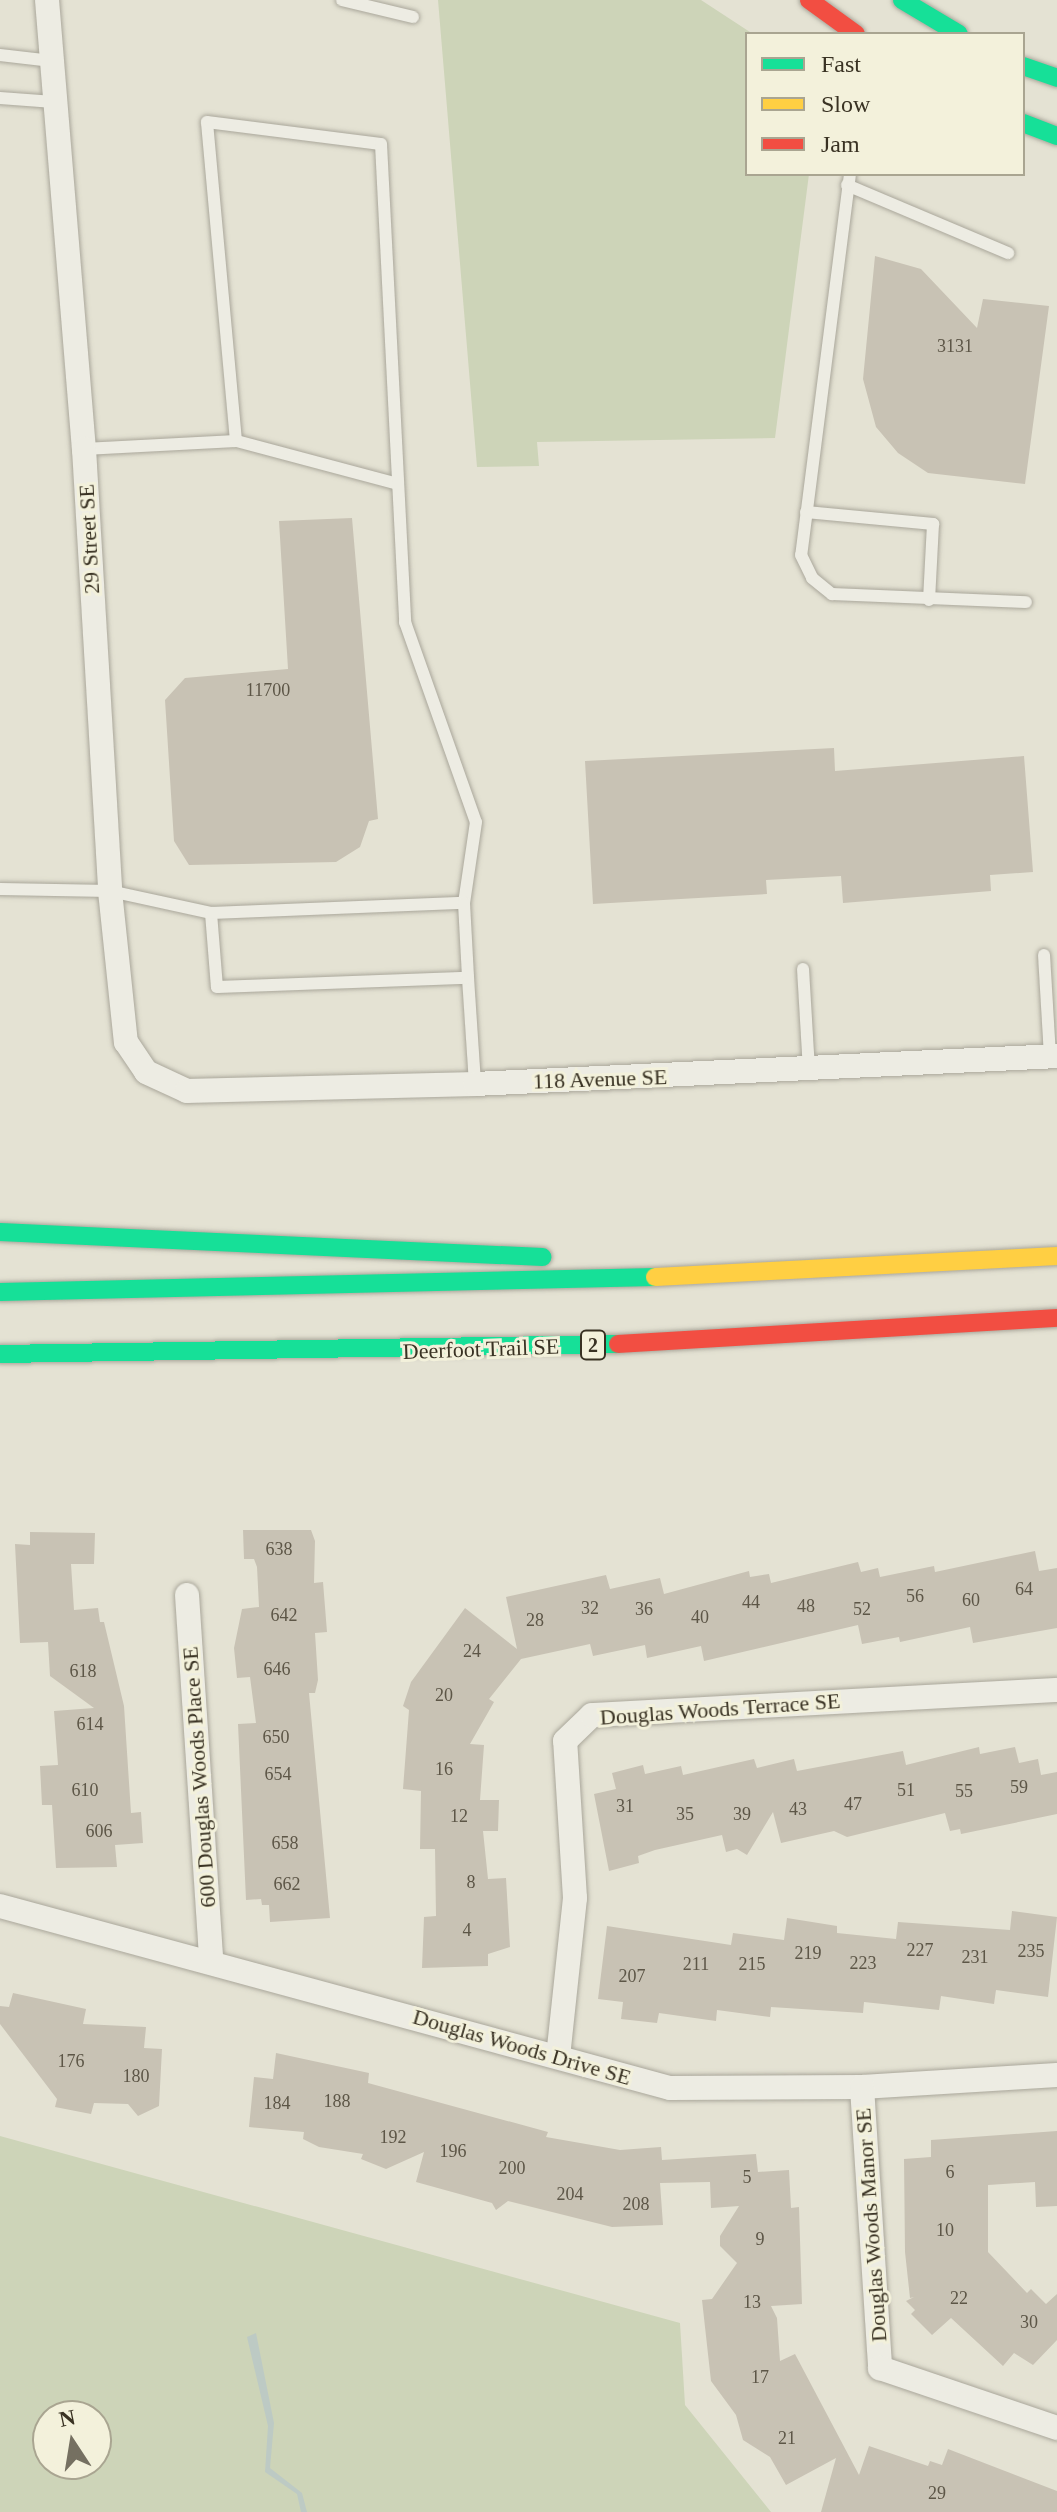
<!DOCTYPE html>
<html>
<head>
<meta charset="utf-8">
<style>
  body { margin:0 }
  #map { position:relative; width:1057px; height:2512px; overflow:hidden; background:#e4e2d3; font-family:Georgia,serif }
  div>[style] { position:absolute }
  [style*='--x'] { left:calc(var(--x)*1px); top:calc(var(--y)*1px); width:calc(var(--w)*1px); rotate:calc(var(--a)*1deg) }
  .green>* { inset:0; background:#cdd4b8 }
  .water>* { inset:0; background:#bdcac4 }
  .building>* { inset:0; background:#c8c2b4 }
  .roads { filter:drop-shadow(0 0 2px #aaa79b) drop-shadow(0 0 2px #aaa79b) }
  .lane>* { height:12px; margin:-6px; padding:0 6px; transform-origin:6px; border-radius:6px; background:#edece3 }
  .street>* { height:24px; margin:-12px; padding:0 12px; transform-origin:12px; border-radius:12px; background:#edece3 }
  .fast>* { height:18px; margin:-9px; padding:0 9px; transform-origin:9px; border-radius:9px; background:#16e098 }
  .slow>* { height:18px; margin:-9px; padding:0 9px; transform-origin:9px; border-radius:9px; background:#ffcf43 }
  .jam>* { height:18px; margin:-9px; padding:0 9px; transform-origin:9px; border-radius:9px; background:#f24e42 }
  span { translate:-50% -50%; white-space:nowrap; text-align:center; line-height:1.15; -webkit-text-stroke:6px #f3f1db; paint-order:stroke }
  .number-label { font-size:18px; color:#5d5647 }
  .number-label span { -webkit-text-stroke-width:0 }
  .shield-label span { padding:2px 6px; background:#f3f1db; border:2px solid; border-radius:6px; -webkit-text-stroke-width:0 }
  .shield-label { font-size:20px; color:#393223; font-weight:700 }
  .street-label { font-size:22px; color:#393223 }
  .legend { position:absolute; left:745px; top:32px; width:280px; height:144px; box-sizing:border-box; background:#f3f1db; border:2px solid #a9a591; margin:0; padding:10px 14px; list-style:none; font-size:24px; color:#393223 }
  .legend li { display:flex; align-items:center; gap:16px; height:40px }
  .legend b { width:40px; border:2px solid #a9a591 }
  .north { position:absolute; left:32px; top:2400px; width:80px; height:80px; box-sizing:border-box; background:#f3f1db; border:2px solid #a9a591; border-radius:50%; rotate:348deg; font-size:22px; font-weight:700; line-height:32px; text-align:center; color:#393223 }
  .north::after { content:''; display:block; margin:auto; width:28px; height:36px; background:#757061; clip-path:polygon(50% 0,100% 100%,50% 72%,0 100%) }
</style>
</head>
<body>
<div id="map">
  <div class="green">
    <i style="clip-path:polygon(438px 0,701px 0,753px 34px,747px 34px,747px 174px,809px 174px,775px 438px,537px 442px,539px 466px,477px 467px)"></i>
    <i style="clip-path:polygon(evenodd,0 2136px,680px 2323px,685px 2405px,771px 2512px,0 2512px,0 2136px,48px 2416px,96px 2416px,96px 2464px,48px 2464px,48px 2416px)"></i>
  </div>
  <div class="water">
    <i style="clip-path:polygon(256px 2333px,274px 2423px,270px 2468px,302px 2493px,307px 2512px,301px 2512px,297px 2494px,265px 2472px,268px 2426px,247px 2337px)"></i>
  </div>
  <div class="building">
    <i style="clip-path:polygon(875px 256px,921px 269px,977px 328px,983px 299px,1049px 306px,1025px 484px,928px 473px,898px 453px,876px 427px,863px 379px)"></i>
    <i style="clip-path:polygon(352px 518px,378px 819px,369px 821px,360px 847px,336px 862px,189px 865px,174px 841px,165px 700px,185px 678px,288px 669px,279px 521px)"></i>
    <i style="clip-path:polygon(834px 748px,835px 771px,1024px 756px,1033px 872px,990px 875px,991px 891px,843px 903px,841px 876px,766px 880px,767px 894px,593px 904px,585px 761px)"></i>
    <i style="clip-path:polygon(243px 1530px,311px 1530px,315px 1541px,314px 1583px,323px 1582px,327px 1632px,315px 1633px,318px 1680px,315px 1693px,309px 1693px,330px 1918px,270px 1922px,269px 1905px,262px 1905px,261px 1899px,246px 1900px,238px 1724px,256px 1723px,250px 1677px,237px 1678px,234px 1648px,242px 1609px,259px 1607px,257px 1567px,254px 1559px,244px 1559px)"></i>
    <i style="clip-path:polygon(30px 1532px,95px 1533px,94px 1564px,71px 1564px,74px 1610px,98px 1608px,100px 1622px,104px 1622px,124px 1706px,131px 1813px,141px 1812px,143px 1843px,115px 1845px,117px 1867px,56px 1868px,52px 1805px,42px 1805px,40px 1766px,58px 1765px,54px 1711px,94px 1708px,50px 1676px,48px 1642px,20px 1643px,15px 1544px,30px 1545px)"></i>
    <i style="clip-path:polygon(1035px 1551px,1039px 1571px,1057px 1568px,1057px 1628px,973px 1643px,970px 1627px,900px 1642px,899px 1637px,862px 1644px,858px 1625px,704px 1661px,701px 1646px,647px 1658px,645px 1645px,593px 1656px,590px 1644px,521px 1659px,489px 1699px,494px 1702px,470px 1744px,484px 1745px,480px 1800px,499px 1800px,498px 1831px,483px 1831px,488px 1879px,506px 1878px,510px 1947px,488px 1954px,488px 1966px,422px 1968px,424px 1917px,436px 1916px,435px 1849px,420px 1849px,421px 1791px,403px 1789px,409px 1710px,403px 1706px,411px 1682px,465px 1608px,517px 1649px,506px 1597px,606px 1575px,610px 1589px,660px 1578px,664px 1594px,749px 1571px,750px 1577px,769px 1574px,771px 1583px,858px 1562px,861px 1572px,878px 1568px,880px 1577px,934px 1566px,935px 1572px)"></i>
    <i style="clip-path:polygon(979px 1747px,980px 1754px,1015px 1747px,1019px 1763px,1038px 1759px,1041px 1775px,1057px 1772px,1057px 1814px,961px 1834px,960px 1829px,950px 1831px,945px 1813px,847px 1837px,834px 1831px,781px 1843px,773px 1812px,747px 1855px,737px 1849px,726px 1852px,722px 1835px,655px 1850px,638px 1856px,639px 1863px,609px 1871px,594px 1794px,616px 1789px,612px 1773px,643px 1765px,645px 1774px,681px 1766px,683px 1775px,754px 1759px,757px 1768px,794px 1759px,797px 1771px,903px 1751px,906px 1765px)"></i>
    <i style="clip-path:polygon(1012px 1911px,1057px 1917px,1048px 1997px,996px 1990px,994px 2004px,941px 1996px,939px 2010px,864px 2002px,863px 2013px,771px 2007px,770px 2017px,717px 2010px,716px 2021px,659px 2013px,657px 2023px,621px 2019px,623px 2002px,598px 1999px,607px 1926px,731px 1945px,733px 1933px,784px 1940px,787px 1918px,837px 1926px,837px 1933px,896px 1939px,898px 1922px,1010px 1930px)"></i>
    <i style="clip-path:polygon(13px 1993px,86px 2009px,83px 2024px,146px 2027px,144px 2048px,162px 2049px,159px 2106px,138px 2116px,128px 2104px,94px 2103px,91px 2114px,55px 2107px,57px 2099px,0 2024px,0 2006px,9px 2007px)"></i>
    <i style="clip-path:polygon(276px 2053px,369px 2073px,368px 2083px,548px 2132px,546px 2137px,620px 2150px,661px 2147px,662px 2160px,756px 2154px,758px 2172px,789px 2170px,791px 2208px,799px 2207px,802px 2304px,771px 2306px,777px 2318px,780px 2361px,795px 2354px,859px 2475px,869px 2446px,928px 2466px,930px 2461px,942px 2465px,948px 2449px,1057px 2491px,1057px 2512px,821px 2512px,836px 2458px,786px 2485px,770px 2457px,743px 2440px,736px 2415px,711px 2381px,702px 2300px,712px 2299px,737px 2263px,720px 2246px,720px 2236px,739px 2206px,711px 2208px,710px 2182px,660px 2183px,663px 2225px,612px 2227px,508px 2201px,496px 2210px,492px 2203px,416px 2182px,424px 2152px,386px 2169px,361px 2159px,363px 2154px,319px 2147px,303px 2139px,304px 2132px,249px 2127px,254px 2077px,273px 2079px)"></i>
    <i style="clip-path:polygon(1057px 2131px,1057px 2206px,1036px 2207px,1035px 2182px,988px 2185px,988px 2252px,1027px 2293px,1031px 2289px,1046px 2304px,1057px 2294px,1057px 2340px,1033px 2365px,1014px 2353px,1003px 2366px,951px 2318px,932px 2335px,911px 2314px,915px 2310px,906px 2301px,914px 2297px,910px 2298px,905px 2252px,904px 2159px,931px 2157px,931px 2140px)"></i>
  </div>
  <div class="roads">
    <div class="lane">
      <i style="--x:342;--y:0;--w:73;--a:13.5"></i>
      <i style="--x:0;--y:55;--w:52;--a:6.6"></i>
      <i style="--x:0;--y:98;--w:54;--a:4.2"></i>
      <i style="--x:850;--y:174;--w:384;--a:97.3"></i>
      <i style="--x:801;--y:555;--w:25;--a:64"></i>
      <i style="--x:812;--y:578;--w:26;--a:39"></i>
      <i style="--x:832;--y:594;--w:194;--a:2.4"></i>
      <i style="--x:847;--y:185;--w:175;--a:22.9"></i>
      <i style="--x:84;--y:449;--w:152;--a:-3"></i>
      <i style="--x:398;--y:484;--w:168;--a:-165.1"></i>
      <i style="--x:236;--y:441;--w:320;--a:-95.2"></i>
      <i style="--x:207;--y:122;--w:175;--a:7.2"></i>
      <i style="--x:381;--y:144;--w:479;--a:87.1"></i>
      <i style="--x:405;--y:622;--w:212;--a:70.5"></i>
      <i style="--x:476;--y:822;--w:82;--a:98.4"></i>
      <i style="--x:806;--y:512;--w:128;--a:5.4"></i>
      <i style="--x:933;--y:524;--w:76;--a:93"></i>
      <i style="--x:0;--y:889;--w:110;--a:1"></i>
      <i style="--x:110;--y:891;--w:103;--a:12.3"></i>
      <i style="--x:211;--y:913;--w:74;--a:85.4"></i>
      <i style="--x:217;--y:987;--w:251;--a:-2.1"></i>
      <i style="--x:468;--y:978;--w:106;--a:86.2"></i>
      <i style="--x:211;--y:913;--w:253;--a:-2.3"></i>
      <i style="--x:464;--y:903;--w:75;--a:86.9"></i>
      <i style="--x:1044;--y:955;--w:102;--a:86.6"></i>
      <i style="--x:803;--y:969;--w:102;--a:86.6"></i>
    </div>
    <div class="street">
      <i style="--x:47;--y:0;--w:451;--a:85.3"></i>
      <i style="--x:84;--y:449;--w:443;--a:86.6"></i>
      <i style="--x:110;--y:891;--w:152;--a:84"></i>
      <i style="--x:126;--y:1042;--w:36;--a:56"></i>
      <i style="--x:146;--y:1072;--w:45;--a:24.9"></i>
      <i style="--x:187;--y:1091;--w:288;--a:-1.4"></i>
      <i style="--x:475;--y:1084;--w:583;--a:-2.75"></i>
      <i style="--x:187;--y:1595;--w:366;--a:86.2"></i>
      <i style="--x:0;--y:1906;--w:694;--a:15.2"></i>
      <i style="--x:670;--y:2088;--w:192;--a:-0.3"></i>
      <i style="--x:862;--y:2087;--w:195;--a:-3.5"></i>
      <i style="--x:558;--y:2057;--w:160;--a:-83.9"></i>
      <i style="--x:575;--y:1898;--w:157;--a:-93.6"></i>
      <i style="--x:565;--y:1741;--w:37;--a:-44"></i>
      <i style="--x:592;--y:1715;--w:466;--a:-3.1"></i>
      <i style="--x:862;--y:2087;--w:282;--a:86.3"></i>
      <i style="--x:880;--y:2368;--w:187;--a:18.7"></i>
    </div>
    <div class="fast">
      <i style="--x:902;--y:0;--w:66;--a:30.8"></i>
      <i style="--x:1023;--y:66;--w:36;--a:19"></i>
      <i style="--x:1023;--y:123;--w:36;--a:21"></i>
      <i style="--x:0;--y:1232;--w:543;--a:2.64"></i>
      <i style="--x:0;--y:1292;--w:655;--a:-1.31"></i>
      <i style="--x:0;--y:1354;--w:618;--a:-0.93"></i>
    </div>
    <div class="slow">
      <i style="--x:655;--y:1277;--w:403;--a:-3"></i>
    </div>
    <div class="jam">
      <i style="--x:809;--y:0;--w:58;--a:35.9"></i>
      <i style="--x:618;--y:1344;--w:440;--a:-3.4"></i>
    </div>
  </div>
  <div class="number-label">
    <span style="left:955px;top:346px">3131</span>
    <span style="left:268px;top:690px">11700</span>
    <span style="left:279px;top:1549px">638</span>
    <span style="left:1024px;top:1589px">64</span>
    <span style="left:915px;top:1596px">56</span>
    <span style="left:971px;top:1600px">60</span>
    <span style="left:751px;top:1602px">44</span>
    <span style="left:806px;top:1606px">48</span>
    <span style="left:590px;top:1608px">32</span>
    <span style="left:644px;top:1609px">36</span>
    <span style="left:862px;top:1609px">52</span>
    <span style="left:284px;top:1615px">642</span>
    <span style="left:700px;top:1617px">40</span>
    <span style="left:535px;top:1620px">28</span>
    <span style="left:472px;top:1651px">24</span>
    <span style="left:277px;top:1669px">646</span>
    <span style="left:83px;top:1671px">618</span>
    <span style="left:444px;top:1695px">20</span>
    <span style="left:90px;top:1724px">614</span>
    <span style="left:276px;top:1737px">650</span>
    <span style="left:444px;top:1769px">16</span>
    <span style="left:278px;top:1774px">654</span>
    <span style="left:1019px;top:1787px">59</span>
    <span style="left:85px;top:1790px">610</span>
    <span style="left:906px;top:1790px">51</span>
    <span style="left:964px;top:1791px">55</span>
    <span style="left:853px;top:1804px">47</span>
    <span style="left:625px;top:1806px">31</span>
    <span style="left:798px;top:1809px">43</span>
    <span style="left:685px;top:1814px">35</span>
    <span style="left:742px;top:1814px">39</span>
    <span style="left:459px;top:1816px">12</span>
    <span style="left:99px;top:1831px">606</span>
    <span style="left:285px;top:1843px">658</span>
    <span style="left:471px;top:1882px">8</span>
    <span style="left:287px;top:1884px">662</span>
    <span style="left:467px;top:1930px">4</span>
    <span style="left:920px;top:1950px">227</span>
    <span style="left:1031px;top:1951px">235</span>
    <span style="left:808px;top:1953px">219</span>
    <span style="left:975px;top:1957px">231</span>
    <span style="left:863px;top:1963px">223</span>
    <span style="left:696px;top:1964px">211</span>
    <span style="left:752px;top:1964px">215</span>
    <span style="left:632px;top:1976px">207</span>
    <span style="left:71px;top:2061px">176</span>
    <span style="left:136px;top:2076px">180</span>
    <span style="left:337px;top:2101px">188</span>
    <span style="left:277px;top:2103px">184</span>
    <span style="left:393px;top:2137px">192</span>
    <span style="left:453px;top:2151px">196</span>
    <span style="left:512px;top:2168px">200</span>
    <span style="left:950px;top:2172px">6</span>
    <span style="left:747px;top:2177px">5</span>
    <span style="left:570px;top:2194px">204</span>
    <span style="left:636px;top:2204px">208</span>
    <span style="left:945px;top:2230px">10</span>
    <span style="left:760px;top:2239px">9</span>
    <span style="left:959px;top:2298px">22</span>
    <span style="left:752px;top:2302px">13</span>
    <span style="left:1029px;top:2322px">30</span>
    <span style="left:760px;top:2377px">17</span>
    <span style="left:787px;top:2438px">21</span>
    <span style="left:937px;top:2493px">29</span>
  </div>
  <div class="shield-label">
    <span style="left:593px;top:1345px">2</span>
  </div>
  <div class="street-label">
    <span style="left:89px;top:539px;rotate:-93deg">29 Street SE</span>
    <span style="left:600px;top:1079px;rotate:-2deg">118 Avenue SE</span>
    <span style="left:481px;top:1349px;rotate:-2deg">Deerfoot Trail SE</span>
    <span style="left:720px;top:1709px;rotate:-4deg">Douglas Woods Terrace SE</span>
    <span style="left:199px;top:1777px;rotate:-94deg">600 Douglas Woods Place SE</span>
    <span style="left:522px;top:2047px;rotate:16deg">Douglas Woods Drive SE</span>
    <span style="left:871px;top:2225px;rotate:-94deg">Douglas Woods Manor SE</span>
  </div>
  <ul class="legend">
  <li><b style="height:10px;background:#16e098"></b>Fast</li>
  <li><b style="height:10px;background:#ffcf43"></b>Slow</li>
  <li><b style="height:10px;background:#f24e42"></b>Jam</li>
  </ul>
  <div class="north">N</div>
</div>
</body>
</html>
